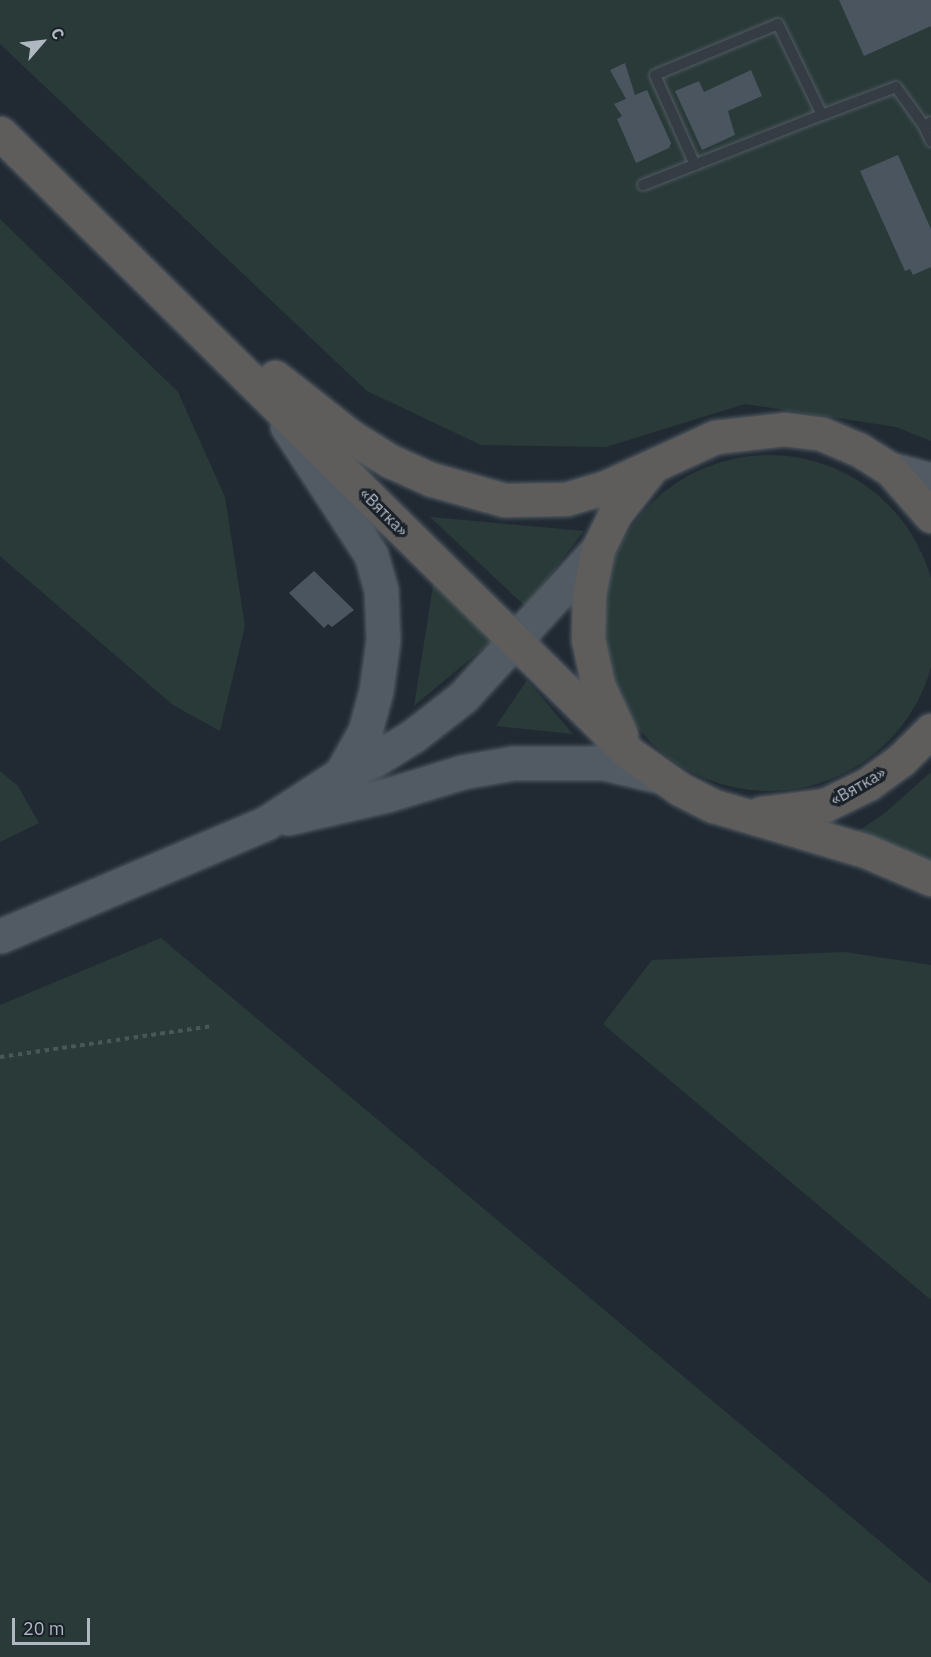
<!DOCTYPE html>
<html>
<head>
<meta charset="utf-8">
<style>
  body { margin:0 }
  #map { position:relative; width:931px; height:1657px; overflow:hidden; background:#212a33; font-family:"IBM Plex Sans",sans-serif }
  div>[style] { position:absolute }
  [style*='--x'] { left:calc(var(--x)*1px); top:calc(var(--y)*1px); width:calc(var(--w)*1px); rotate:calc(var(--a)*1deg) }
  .green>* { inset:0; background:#293a39 }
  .round { border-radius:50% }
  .building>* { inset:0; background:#4a555f }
  .path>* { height:4px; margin-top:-2px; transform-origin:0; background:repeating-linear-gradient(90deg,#485859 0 4.5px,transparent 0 9px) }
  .roads { filter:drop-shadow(0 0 2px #525a62) drop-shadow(0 0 2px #525a62) }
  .service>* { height:10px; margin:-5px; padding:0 5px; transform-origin:5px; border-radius:5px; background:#353c44 }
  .primary>* { height:33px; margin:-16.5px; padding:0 16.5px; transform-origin:16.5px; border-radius:16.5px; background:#525b64 }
  .trunk>* { height:33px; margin:-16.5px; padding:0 16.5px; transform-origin:16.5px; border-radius:16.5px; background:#5e5d5b }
  span { translate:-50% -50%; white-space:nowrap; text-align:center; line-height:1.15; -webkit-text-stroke:6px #1a2129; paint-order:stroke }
  .street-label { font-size:16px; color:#afb7c1 }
  .north { position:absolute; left:12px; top:12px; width:60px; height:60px; -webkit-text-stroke:4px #1a2129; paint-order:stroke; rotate:62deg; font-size:16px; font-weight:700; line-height:24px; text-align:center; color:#afb7c1 }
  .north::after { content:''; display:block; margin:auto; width:21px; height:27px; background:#afb7c1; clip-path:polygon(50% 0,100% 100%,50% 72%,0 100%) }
  .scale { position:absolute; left:12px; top:1618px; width:78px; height:27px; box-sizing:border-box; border:3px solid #afb7c1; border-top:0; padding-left:8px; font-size:18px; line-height:21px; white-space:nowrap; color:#afb7c1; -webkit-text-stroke:4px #1a2129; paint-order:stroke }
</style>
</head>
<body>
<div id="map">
  <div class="green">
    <i style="clip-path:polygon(0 0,931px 0,931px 441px,896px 427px,745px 404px,606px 447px,481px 445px,367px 391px,0 44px)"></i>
    <i style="clip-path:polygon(0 219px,178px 392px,225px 497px,245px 626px,220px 731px,173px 705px,0 556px)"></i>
    <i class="round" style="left:601px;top:455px;width:336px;height:336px"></i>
    <i style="clip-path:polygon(430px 517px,584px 531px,526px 607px)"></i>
    <i style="clip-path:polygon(435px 574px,492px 641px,414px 706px)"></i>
    <i style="clip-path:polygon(527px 680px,573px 734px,496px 726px)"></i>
    <i style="clip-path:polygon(0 771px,18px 786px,39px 823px,0 842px)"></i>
    <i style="clip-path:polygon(931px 772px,931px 864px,854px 834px,885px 813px)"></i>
    <i style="clip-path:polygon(161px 938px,931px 1584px,931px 1657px,0 1657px,0 1005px)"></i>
    <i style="clip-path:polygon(845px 952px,931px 965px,931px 1300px,603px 1024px,652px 960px)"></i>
  </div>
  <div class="building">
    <i style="clip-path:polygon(839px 0,931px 0,931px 26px,864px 56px)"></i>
    <i style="clip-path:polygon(625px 63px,635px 95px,647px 90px,671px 143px,669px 148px,636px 163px,617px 119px,622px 116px,614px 104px,626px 99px,610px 70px)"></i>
    <i style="clip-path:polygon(751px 70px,762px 96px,728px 111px,735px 135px,702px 150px,675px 91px,699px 81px,704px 92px)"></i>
    <i style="clip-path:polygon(898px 155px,931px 229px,931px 267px,913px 275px,910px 269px,905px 271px,860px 171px)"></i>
    <i style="clip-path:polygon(314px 571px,354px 610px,332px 627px,328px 624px,324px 628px,289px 593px)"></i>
  </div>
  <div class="path">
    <i style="--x:0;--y:1057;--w:215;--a:-8.3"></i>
  </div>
  <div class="roads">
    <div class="service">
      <i style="--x:931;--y:122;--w:8;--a:150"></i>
      <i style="--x:924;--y:126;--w:17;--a:65"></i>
      <i style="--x:695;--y:165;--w:98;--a:-114"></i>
      <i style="--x:655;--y:75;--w:133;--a:-22.5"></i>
      <i style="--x:778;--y:24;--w:101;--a:64.2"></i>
      <i style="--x:822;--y:115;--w:79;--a:-20.7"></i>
      <i style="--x:896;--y:87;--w:48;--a:54.3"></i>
      <i style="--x:643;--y:185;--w:192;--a:-21.4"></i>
    </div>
    <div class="primary">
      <i style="--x:287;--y:426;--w:154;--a:56.9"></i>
      <i style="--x:371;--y:555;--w:36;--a:74"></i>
      <i style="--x:381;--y:590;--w:50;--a:87.7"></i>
      <i style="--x:383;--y:640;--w:51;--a:97.8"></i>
      <i style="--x:376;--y:691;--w:41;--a:105.4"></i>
      <i style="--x:365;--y:731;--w:49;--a:119.2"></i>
      <i style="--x:890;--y:469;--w:42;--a:15"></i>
      <i style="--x:288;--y:818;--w:102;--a:-13.1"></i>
      <i style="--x:387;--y:795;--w:78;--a:-17"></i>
      <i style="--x:462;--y:772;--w:52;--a:-10"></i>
      <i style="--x:513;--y:763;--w:90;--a:0"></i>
      <i style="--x:603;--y:763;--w:57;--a:13.1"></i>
      <i style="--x:0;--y:936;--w:289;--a:-23"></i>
      <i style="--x:266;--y:823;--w:90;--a:-33.2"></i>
      <i style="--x:341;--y:774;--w:38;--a:-23"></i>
      <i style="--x:376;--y:759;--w:44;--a:-31.9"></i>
      <i style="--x:413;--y:736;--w:63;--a:-38"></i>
      <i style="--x:463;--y:697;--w:200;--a:-47.6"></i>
    </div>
    <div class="trunk">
      <i style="--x:0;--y:133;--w:883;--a:44.59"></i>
      <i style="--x:629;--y:753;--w:62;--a:35.2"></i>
      <i style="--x:680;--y:789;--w:38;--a:27"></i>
      <i style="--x:714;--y:806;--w:159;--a:16.5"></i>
      <i style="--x:866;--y:851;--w:71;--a:23.3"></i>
      <i style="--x:275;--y:377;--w:95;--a:38.2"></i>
      <i style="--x:350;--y:436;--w:47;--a:32"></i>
      <i style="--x:390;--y:461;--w:44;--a:24.2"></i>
      <i style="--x:430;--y:479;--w:77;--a:15.8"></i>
      <i style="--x:504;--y:500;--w:62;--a:-0.9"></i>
      <i style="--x:566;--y:499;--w:42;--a:-16.7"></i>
      <i style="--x:606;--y:487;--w:120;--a:-24.6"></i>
      <i style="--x:715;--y:437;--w:69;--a:-6.6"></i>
      <i style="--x:784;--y:429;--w:38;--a:7"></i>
      <i style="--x:822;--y:434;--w:39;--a:23"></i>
      <i style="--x:858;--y:449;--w:38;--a:32"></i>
      <i style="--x:890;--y:469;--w:62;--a:48.9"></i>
      <i style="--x:621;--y:735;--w:55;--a:-114.7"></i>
      <i style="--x:598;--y:685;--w:47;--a:-102.3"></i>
      <i style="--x:588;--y:639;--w:45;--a:-88.7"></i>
      <i style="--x:589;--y:594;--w:46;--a:-78.7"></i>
      <i style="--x:598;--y:549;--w:39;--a:-64"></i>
      <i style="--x:615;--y:514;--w:55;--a:-51.7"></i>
      <i style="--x:761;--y:813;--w:64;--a:-7.1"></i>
      <i style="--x:825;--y:805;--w:48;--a:-26"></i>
      <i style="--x:868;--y:784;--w:41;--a:-36"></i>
      <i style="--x:901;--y:760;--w:42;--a:-45"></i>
    </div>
  </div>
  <div class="street-label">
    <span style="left:384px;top:512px;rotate:45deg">«Вятка»</span>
    <span style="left:858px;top:786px;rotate:-30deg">«Вятка»</span>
  </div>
  <div class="north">С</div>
  <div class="scale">20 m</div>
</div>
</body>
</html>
